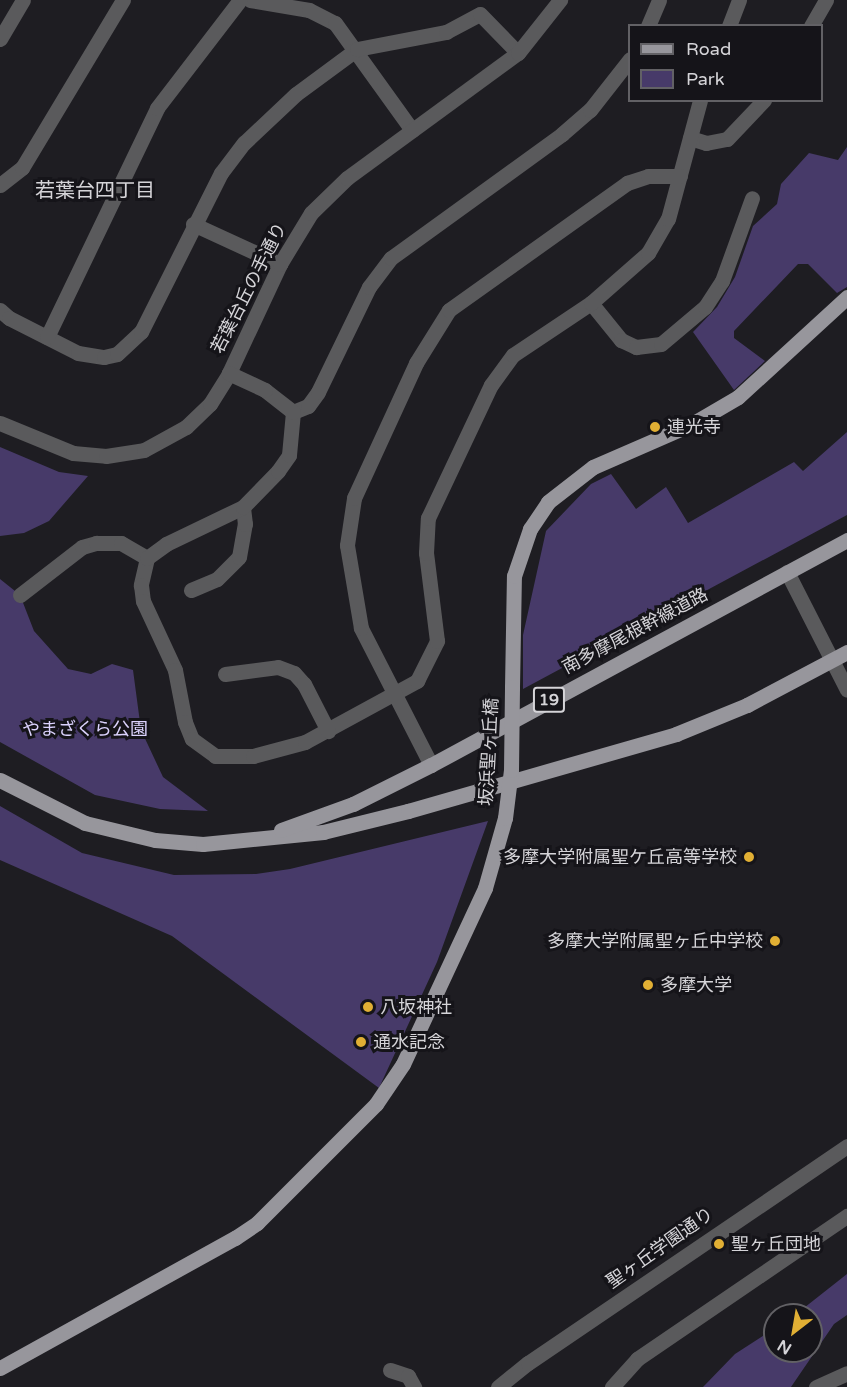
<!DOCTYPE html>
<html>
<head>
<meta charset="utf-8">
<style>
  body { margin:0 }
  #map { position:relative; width:847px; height:1387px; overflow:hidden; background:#1e1d22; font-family:"Varela Round","Noto Sans JP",sans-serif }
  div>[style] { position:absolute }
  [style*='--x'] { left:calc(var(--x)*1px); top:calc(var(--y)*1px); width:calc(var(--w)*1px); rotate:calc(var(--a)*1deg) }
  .green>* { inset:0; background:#473a69 }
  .minor>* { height:15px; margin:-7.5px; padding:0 7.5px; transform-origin:7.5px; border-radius:7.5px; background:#5a5a5c }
  .major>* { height:15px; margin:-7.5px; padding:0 7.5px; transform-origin:7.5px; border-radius:7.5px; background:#97969c }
  .major-bridge>* { height:15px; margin:-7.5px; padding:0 7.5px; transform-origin:7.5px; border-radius:7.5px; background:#97969c }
  .dots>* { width:16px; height:16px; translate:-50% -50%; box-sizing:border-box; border:3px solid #151419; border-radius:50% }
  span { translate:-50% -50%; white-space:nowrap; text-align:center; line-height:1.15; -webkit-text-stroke:6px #151419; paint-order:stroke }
  .shield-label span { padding:2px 4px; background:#151419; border:2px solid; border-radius:4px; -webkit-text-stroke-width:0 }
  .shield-label { font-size:16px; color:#d5d4d8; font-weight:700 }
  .street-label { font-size:18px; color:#d5d4d8 }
  .poi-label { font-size:18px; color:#d5d4d8 }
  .left { translate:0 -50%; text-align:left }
  .right { translate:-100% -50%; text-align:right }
  .park-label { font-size:18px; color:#dbd2fd }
  .neighbourhood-label { font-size:20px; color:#d5d4d8 }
  .legend { position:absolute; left:628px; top:24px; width:195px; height:78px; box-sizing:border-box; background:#151419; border:2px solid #626165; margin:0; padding:8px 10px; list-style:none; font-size:18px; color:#d5d4d8 }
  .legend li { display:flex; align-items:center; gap:12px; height:30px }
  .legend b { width:30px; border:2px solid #626165 }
  .north { position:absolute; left:763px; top:1303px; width:60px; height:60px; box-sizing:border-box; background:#151419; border:2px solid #626165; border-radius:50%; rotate:211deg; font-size:16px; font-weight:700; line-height:24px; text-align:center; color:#d5d4d8 }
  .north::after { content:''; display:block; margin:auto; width:21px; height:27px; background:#e1af34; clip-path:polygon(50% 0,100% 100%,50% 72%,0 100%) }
</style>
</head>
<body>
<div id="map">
  <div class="green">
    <i style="clip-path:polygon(847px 147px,847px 287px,837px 293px,808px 264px,798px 264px,734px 331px,734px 338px,765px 361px,734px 390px,693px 332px,717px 307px,735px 277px,753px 226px,777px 204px,781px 184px,809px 153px,838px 160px)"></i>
    <i style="clip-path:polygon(847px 432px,847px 515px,523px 689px,523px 635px,546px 531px,591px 484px,611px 474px,636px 509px,666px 487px,688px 523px,794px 462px,803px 471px)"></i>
    <i style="clip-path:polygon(0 447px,59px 472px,88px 476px,49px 521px,24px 533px,0 536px)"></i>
    <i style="clip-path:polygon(0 579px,20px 595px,34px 631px,68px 669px,91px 674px,112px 664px,133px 670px,141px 730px,163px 777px,208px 811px,160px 809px,95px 795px,0 742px)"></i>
    <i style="clip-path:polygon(0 806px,82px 853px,174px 875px,256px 874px,290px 869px,488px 821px,437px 962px,379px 1088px,172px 936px,0 860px)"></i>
    <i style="clip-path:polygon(847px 1274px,847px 1315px,834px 1324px,791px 1387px,703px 1387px,735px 1354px,775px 1328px,775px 1351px,811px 1351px,811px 1315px,795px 1315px)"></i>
  </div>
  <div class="minor">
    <i style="--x:250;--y:0;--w:60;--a:9.6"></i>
    <i style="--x:309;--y:10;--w:29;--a:27"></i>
    <i style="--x:335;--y:23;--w:132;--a:54.3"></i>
    <i style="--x:648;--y:26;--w:28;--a:-67"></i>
    <i style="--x:729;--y:26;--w:28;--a:-69"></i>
    <i style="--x:811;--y:26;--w:30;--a:-60"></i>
    <i style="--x:0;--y:39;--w:45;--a:-59.5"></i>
    <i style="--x:690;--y:138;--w:17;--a:17"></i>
    <i style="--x:706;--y:143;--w:21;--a:-11"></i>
    <i style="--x:727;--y:139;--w:54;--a:-46.5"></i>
    <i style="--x:0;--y:185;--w:28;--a:-38"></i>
    <i style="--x:22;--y:168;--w:196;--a:-59"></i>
    <i style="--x:193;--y:224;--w:96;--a:24.7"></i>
    <i style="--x:591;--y:303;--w:48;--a:51"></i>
    <i style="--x:621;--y:340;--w:17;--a:25"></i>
    <i style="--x:636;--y:347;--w:25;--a:-7"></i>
    <i style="--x:661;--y:344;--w:57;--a:-40.1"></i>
    <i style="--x:705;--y:307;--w:31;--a:-57"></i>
    <i style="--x:722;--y:281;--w:88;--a:-70.1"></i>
    <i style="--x:0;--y:310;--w:12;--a:42"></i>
    <i style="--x:9;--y:318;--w:77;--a:26.9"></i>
    <i style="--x:78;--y:353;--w:26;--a:9"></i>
    <i style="--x:104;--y:357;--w:13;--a:-13"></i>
    <i style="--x:117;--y:354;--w:33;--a:-43"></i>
    <i style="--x:141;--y:332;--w:178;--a:-63.3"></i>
    <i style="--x:221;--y:173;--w:38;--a:-53"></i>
    <i style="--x:244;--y:143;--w:71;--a:-43.3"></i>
    <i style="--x:296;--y:94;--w:76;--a:-36.4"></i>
    <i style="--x:357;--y:49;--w:91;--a:-10.8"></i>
    <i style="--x:446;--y:32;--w:38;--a:-28"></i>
    <i style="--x:480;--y:14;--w:54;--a:45.7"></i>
    <i style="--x:47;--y:337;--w:254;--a:-64.3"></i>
    <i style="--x:157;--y:108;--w:136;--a:-52.5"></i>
    <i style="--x:293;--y:412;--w:16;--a:-22"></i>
    <i style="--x:308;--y:406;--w:17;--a:-54"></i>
    <i style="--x:318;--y:392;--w:117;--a:-64.1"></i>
    <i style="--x:369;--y:287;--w:36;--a:-53"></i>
    <i style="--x:391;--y:258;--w:211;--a:-35.9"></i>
    <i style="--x:562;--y:134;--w:37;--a:-41"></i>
    <i style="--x:590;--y:110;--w:65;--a:-51.9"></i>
    <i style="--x:0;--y:423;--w:79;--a:22.3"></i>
    <i style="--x:73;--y:453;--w:33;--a:5"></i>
    <i style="--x:106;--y:456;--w:38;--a:-9"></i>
    <i style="--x:144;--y:450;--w:48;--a:-28.7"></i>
    <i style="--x:186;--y:427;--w:33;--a:-44"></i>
    <i style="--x:210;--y:404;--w:36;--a:-58"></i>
    <i style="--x:229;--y:373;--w:120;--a:-64.9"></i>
    <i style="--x:280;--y:264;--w:60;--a:-58.7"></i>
    <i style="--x:311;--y:213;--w:50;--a:-44.2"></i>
    <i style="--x:347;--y:178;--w:212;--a:-36.2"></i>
    <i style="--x:518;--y:53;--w:68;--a:-51.6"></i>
    <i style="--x:147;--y:558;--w:28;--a:103"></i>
    <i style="--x:141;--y:585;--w:16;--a:83"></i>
    <i style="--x:143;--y:601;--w:76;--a:65.1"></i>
    <i style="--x:175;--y:670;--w:53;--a:79.1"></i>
    <i style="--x:185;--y:722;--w:18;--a:68"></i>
    <i style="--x:192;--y:739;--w:29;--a:36"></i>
    <i style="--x:215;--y:756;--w:38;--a:0"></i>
    <i style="--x:253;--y:756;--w:54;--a:-15.1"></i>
    <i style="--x:305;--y:742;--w:128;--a:-28.6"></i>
    <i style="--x:417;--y:681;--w:45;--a:-63.4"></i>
    <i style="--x:437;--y:641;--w:89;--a:-97.1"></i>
    <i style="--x:426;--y:553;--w:35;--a:-87"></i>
    <i style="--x:428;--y:518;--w:147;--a:-64.7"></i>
    <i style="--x:491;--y:385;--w:37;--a:-54"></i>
    <i style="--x:513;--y:355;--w:94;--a:-33.7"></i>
    <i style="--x:591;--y:303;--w:76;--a:-41.3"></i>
    <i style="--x:648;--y:253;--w:39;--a:-60"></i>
    <i style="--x:668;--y:219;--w:123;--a:-74.9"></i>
    <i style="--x:787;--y:572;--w:132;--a:63"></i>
    <i style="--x:191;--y:590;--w:28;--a:-23"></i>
    <i style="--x:217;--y:579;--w:31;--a:-45"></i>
    <i style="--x:239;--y:557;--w:34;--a:-80"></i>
    <i style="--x:245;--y:524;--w:17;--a:-97"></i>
    <i style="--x:20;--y:595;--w:78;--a:-37.7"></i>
    <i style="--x:82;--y:547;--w:15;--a:-16"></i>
    <i style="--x:96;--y:543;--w:25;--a:0"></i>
    <i style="--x:121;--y:543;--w:30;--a:30"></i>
    <i style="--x:147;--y:558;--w:24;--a:-36"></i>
    <i style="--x:166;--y:544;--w:85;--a:-25.7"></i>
    <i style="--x:243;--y:507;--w:50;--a:-45.8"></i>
    <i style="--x:278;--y:471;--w:19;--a:-55"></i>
    <i style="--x:289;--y:455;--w:43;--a:-84.7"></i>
    <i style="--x:293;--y:412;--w:36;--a:-142"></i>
    <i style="--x:265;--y:390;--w:40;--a:-155"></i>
    <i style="--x:225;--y:674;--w:53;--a:-7.5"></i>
    <i style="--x:278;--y:667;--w:17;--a:21"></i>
    <i style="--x:294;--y:673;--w:15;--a:48"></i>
    <i style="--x:304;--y:684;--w:53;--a:62.9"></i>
    <i style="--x:431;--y:765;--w:154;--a:-117.1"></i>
    <i style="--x:361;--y:628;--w:84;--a:-99.6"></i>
    <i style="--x:347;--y:545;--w:48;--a:-81.5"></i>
    <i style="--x:354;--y:498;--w:149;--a:-65.3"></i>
    <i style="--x:416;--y:363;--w:62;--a:-58.1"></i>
    <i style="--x:449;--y:310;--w:219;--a:-35.5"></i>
    <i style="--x:627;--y:183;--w:22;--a:-18"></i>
    <i style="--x:648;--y:176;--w:32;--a:0"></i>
    <i style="--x:390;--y:1370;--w:19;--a:18"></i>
    <i style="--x:408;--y:1376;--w:13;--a:61"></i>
    <i style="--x:498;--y:1387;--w:38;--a:-39"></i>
    <i style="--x:528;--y:1363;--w:386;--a:-34.2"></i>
    <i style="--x:612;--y:1387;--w:38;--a:-48"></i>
    <i style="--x:637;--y:1359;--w:254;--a:-34.3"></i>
    <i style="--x:816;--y:1387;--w:34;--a:-24"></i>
  </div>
  <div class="major">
    <i style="--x:512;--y:687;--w:111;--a:-89"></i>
    <i style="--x:514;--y:576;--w:50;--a:-71.2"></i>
    <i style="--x:530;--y:529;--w:32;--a:-56"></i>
    <i style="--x:548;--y:502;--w:57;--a:-37.9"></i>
    <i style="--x:593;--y:467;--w:108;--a:-23.5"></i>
    <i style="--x:692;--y:424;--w:53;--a:-30.4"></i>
    <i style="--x:738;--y:397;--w:148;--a:-42.5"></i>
    <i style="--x:0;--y:780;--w:95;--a:26.8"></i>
    <i style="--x:85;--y:823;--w:72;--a:13.7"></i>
    <i style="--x:155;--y:840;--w:48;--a:4.8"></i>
    <i style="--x:203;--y:844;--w:121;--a:-5.7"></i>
    <i style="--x:323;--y:832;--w:88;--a:-13.9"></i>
    <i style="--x:408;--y:811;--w:279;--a:-16"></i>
    <i style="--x:676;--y:734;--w:77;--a:-22.2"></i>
    <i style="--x:747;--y:705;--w:113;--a:-27.9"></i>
    <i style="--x:281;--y:830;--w:77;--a:-19.9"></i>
    <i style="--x:353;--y:804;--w:87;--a:-26.6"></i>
    <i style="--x:431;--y:765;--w:473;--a:-28.4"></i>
    <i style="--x:0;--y:1368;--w:269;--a:-29"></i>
    <i style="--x:235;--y:1238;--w:27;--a:-34"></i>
    <i style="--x:257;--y:1223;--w:168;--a:-45"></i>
    <i style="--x:376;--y:1104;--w:48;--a:-56"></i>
    <i style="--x:403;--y:1064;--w:194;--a:-65"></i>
    <i style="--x:485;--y:888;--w:73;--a:-74.1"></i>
  </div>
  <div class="major-bridge">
    <i style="--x:505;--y:818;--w:48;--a:-82.9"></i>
    <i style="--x:511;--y:770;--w:83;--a:-89.3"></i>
  </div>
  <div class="dots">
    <i style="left:655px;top:427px;background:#e1af34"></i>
    <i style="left:749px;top:857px;background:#e1af34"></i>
    <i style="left:775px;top:941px;background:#e1af34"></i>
    <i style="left:648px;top:985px;background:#e1af34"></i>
    <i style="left:368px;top:1007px;background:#e1af34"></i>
    <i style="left:361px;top:1042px;background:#e1af34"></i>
    <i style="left:719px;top:1244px;background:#e1af34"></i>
  </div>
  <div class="shield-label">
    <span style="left:549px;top:700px">19</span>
  </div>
  <div class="street-label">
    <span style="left:249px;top:288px;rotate:-63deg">若葉台丘の手通り</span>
    <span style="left:635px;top:631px;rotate:-28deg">南多摩尾根幹線道路</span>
    <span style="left:489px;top:752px;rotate:-87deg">坂浜聖ヶ丘橋</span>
    <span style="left:660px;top:1248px;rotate:-35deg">聖ヶ丘学園通り</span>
  </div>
  <div class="poi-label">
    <span class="left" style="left:667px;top:427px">連光寺</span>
    <span class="right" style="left:737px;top:857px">多摩大学附属聖ケ丘高等学校</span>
    <span class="right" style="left:763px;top:941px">多摩大学附属聖ヶ丘中学校</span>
    <span class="left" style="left:660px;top:985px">多摩大学</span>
    <span class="left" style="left:380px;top:1007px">八坂神社</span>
    <span class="left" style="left:373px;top:1042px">通水記念</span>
    <span class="left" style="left:731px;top:1244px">聖ヶ丘団地</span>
  </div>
  <div class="park-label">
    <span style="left:85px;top:729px">やまざくら公園</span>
  </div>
  <div class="neighbourhood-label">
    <span style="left:95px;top:191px">若葉台四丁目</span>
  </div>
  <ul class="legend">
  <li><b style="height:8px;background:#97969c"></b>Road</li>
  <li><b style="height:16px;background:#473a69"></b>Park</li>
  </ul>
  <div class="north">N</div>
</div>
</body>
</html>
